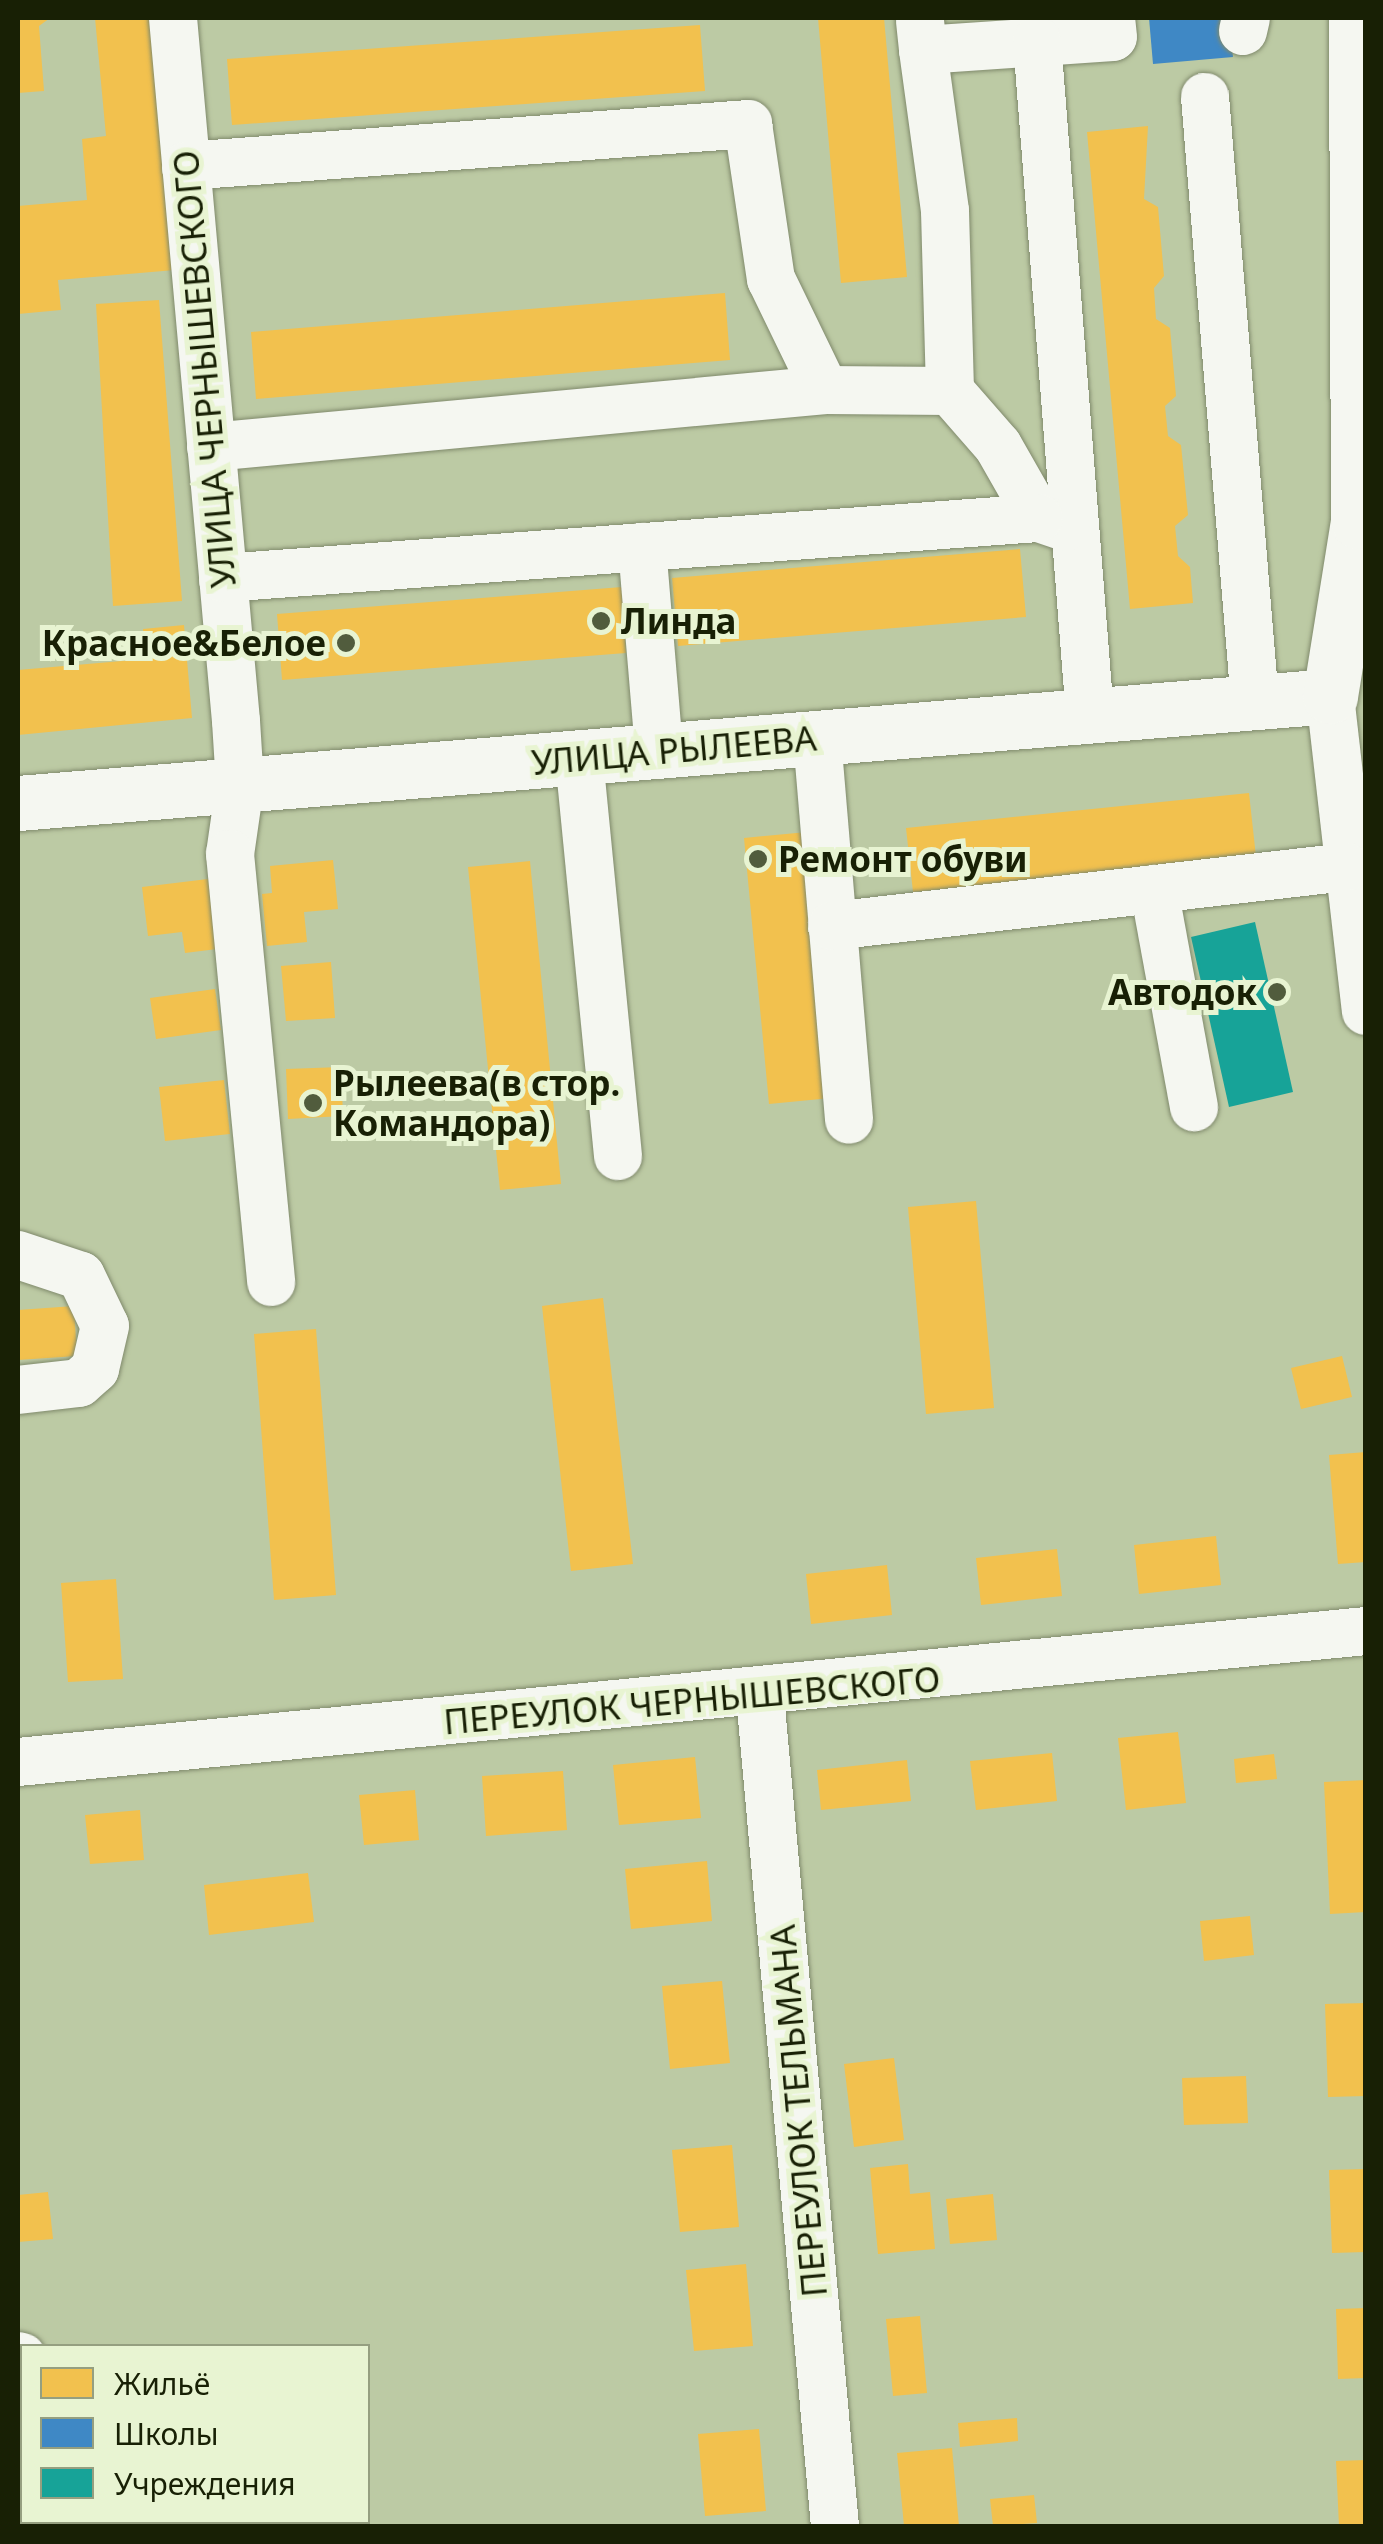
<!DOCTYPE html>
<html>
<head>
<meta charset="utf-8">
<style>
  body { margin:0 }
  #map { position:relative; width:1383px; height:2544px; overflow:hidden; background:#bccaa4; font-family:"Noto Sans",sans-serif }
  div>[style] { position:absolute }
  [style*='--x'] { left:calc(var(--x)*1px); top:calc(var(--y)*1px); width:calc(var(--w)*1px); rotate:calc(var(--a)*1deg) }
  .homes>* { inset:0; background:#f2c14e }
  .schools>* { inset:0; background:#3f88c5 }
  .public>* { inset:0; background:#17a398 }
  .roads { filter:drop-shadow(0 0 2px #808a6c) drop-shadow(0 0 2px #808a6c) }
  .minor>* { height:48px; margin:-24px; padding:0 24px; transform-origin:24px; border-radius:24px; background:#f5f7f1 }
  .major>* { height:55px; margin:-27.5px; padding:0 27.5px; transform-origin:27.5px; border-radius:27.5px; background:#f5f7f1 }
  .dots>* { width:28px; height:28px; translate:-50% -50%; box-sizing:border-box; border:5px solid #e8f4d2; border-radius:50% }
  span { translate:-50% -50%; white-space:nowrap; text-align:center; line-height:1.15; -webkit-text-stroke:10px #e8f4d2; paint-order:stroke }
  .street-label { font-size:35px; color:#182005 }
  .poi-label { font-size:35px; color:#182005; font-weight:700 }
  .left { translate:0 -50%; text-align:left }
  .right { translate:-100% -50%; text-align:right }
  .frame { position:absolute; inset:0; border:20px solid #182005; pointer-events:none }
  .legend { position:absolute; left:20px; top:2344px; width:350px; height:180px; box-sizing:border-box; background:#e8f4d2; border:2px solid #959f80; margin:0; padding:12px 18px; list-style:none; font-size:30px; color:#182005 }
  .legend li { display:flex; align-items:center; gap:20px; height:50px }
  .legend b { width:50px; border:2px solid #959f80 }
</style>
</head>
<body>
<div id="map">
  <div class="homes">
    <i style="clip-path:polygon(18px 18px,50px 18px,39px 26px,44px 91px,18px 93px)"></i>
    <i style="clip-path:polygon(95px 18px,153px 18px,175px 270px,58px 280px,61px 310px,18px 314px,18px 206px,87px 200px,82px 139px,106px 136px)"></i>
    <i style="clip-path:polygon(818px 18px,884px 18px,907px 277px,841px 283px)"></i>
    <i style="clip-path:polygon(700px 25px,705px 91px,232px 125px,227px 59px)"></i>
    <i style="clip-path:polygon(1148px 126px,1144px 199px,1158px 207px,1164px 276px,1154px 288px,1156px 319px,1170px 328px,1176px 396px,1165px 406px,1168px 436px,1181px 445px,1188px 515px,1175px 526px,1178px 556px,1190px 567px,1193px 603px,1130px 609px,1087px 132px)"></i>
    <i style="clip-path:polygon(725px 293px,730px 360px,256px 399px,251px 332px)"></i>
    <i style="clip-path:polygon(159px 300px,182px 601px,113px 606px,96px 304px)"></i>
    <i style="clip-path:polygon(1020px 549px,1026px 617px,678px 646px,672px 578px)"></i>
    <i style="clip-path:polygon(622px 587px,626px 653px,282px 680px,277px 614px)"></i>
    <i style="clip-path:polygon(184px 625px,192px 718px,18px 735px,18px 670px,145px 659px,143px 629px)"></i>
    <i style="clip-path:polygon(1249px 793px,1256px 857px,913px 892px,906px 828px)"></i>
    <i style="clip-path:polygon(807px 832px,831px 1098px,769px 1104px,744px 838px)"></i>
    <i style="clip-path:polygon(333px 860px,338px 909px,304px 912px,307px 942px,267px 946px,262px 894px,272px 893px,270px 866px)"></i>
    <i style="clip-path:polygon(530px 861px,561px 1184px,500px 1190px,468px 867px)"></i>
    <i style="clip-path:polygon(216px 878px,225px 948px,185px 953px,182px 932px,148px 936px,142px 887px)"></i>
    <i style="clip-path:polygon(331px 962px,335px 1018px,286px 1021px,281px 966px)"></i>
    <i style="clip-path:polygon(215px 989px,221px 1030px,156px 1039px,150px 998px)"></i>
    <i style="clip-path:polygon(341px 1067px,343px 1116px,288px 1119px,286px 1069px)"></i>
    <i style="clip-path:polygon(224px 1080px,230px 1134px,165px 1141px,159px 1087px)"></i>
    <i style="clip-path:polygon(976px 1201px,994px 1408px,926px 1414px,908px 1207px)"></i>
    <i style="clip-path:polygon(603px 1298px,633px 1564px,571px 1571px,542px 1306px)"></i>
    <i style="clip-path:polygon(74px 1306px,77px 1356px,18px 1360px,18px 1310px)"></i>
    <i style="clip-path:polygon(316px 1329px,336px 1595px,274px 1600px,254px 1334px)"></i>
    <i style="clip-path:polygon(1342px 1356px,1352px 1397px,1301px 1409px,1291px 1368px)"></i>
    <i style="clip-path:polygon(1366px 1452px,1366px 1562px,1338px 1564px,1329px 1455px)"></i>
    <i style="clip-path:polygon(1216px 1536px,1221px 1585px,1139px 1594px,1134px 1545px)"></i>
    <i style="clip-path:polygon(1057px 1549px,1062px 1596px,981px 1605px,976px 1558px)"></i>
    <i style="clip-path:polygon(887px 1565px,892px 1615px,811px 1624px,806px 1574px)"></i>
    <i style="clip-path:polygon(116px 1579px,123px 1679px,68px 1682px,61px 1583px)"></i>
    <i style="clip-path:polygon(1178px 1732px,1186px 1803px,1126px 1810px,1118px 1738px)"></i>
    <i style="clip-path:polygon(1052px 1753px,1057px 1801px,976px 1810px,970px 1761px)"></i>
    <i style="clip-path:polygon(1274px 1754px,1277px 1779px,1236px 1783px,1234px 1759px)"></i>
    <i style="clip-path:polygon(695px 1757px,701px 1818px,619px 1825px,613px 1765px)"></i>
    <i style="clip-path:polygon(907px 1760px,911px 1801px,821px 1810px,817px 1770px)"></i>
    <i style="clip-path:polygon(563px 1771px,567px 1830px,486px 1836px,482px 1776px)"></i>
    <i style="clip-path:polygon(1366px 1780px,1366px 1912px,1330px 1914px,1324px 1782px)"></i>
    <i style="clip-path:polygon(415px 1790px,419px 1840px,364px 1845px,359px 1795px)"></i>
    <i style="clip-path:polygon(140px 1810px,144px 1860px,90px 1864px,85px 1815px)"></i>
    <i style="clip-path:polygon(707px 1861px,712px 1921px,631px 1929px,625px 1869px)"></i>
    <i style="clip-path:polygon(308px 1873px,314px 1922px,209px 1935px,204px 1885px)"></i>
    <i style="clip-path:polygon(1250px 1916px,1254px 1955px,1204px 1961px,1200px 1921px)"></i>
    <i style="clip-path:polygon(722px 1981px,730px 2063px,670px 2069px,662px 1986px)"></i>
    <i style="clip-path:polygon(1366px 2003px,1366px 2096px,1328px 2097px,1325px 2004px)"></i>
    <i style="clip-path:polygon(894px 2058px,904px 2140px,854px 2147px,844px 2064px)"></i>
    <i style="clip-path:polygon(1246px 2076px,1248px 2123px,1184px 2125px,1182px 2078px)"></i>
    <i style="clip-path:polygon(732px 2145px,739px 2227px,680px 2232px,672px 2150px)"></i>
    <i style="clip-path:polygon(908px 2164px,910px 2194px,930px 2192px,935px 2249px,878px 2254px,870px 2168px)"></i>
    <i style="clip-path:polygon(1366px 2169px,1366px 2252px,1332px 2253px,1329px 2170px)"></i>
    <i style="clip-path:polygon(48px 2192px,53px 2239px,18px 2242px,18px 2195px)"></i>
    <i style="clip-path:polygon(993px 2194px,997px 2240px,950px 2244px,946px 2199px)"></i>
    <i style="clip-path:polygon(746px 2264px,753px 2346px,694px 2351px,686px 2270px)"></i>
    <i style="clip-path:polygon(1366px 2308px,1366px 2378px,1338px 2379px,1336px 2309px)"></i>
    <i style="clip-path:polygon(920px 2316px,927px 2393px,893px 2396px,886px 2319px)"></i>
    <i style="clip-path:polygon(1017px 2418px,1018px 2441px,960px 2447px,958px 2423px)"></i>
    <i style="clip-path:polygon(759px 2429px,766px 2511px,705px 2516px,698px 2434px)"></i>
    <i style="clip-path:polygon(952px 2448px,959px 2526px,904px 2526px,897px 2453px)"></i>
    <i style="clip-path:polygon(1366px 2460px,1366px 2526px,1339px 2526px,1336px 2461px)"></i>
    <i style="clip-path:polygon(1034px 2495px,1037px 2523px,993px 2526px,990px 2499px)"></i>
  </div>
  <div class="schools">
    <i style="clip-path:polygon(1149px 18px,1229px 18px,1233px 57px,1153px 64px)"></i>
    <i style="clip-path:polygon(18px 2429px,22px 2522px,124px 2526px,18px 2526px)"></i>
  </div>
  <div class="public">
    <i style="clip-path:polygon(1255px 922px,1293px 1092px,1229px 1107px,1191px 937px)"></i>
  </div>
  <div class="roads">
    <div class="minor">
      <i style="--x:173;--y:18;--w:706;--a:84.88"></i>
      <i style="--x:236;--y:721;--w:64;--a:86.4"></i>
      <i style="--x:240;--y:785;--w:70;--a:98.2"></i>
      <i style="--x:230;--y:854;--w:430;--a:84.5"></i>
      <i style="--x:920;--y:21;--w:29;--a:84"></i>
      <i style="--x:923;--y:50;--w:190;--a:-3.9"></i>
      <i style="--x:1113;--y:37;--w:19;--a:-96"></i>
      <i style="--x:1243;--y:31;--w:13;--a:-77"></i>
      <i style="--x:1037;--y:41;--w:677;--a:85.51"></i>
      <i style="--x:923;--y:50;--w:162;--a:82.2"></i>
      <i style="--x:945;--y:211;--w:180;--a:88.4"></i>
      <i style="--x:950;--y:391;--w:73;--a:48.9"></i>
      <i style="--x:998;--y:446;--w:83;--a:60.3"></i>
      <i style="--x:1039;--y:518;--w:28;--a:19"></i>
      <i style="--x:1205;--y:97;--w:608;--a:85.28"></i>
      <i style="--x:186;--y:166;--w:564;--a:-4.27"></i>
      <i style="--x:748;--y:124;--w:157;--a:81.6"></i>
      <i style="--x:771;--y:279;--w:123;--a:64.1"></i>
      <i style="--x:211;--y:447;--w:617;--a:-5.3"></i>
      <i style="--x:825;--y:390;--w:125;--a:0.5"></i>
      <i style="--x:642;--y:547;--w:205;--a:85.2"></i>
      <i style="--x:223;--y:578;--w:818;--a:-4.21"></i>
      <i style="--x:1330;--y:696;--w:317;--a:83.5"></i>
      <i style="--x:817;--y:738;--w:383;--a:85.2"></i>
      <i style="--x:579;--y:758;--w:400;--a:84.4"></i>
      <i style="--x:1154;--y:889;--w:222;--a:79.6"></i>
      <i style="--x:832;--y:926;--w:518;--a:-6.54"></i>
      <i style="--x:18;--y:1255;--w:66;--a:18.4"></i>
      <i style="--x:81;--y:1276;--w:55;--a:64.4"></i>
      <i style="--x:105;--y:1326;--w:44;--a:103.1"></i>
      <i style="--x:95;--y:1369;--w:21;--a:139"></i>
      <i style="--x:79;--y:1383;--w:61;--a:173.5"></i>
      <i style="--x:760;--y:1696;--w:833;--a:84.84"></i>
      <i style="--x:18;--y:1762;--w:1354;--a:-5.55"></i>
      <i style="--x:18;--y:2356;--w:4;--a:14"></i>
      <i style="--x:194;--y:2522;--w:4;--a:63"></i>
    </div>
    <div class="major">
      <i style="--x:18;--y:803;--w:1316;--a:-4.66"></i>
      <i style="--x:1330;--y:696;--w:177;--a:-80.9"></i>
      <i style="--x:1358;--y:521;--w:503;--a:-90.23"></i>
    </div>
  </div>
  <div class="dots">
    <i style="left:601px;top:621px;background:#515c3d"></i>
    <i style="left:346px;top:643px;background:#515c3d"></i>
    <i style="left:758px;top:859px;background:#515c3d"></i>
    <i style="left:1277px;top:992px;background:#515c3d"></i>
    <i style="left:313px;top:1103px;background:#515c3d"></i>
  </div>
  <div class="street-label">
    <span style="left:204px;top:369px;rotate:-95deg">УЛИЦА ЧЕРНЫШЕВСКОГО</span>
    <span style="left:674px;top:750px;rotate:-5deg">УЛИЦА РЫЛЕЕВА</span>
    <span style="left:692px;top:1700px;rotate:-5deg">ПЕРЕУЛОК ЧЕРНЫШЕВСКОГО</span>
    <span style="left:798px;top:2111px;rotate:-95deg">ПЕРЕУЛОК ТЕЛЬМАНА</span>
  </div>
  <div class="poi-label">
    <span class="left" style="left:621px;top:621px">Линда</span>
    <span class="right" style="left:326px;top:643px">Красное&amp;Белое</span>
    <span class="left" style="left:778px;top:859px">Ремонт обуви</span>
    <span class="right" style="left:1257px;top:992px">Автодок</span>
    <span class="left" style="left:333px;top:1103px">Рылеева(в стор.<br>Командора)</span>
  </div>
  <div class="frame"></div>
  <ul class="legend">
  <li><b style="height:28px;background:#f2c14e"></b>Жильё</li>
  <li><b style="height:28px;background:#3f88c5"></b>Школы</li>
  <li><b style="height:28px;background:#17a398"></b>Учреждения</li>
  </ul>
</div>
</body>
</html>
